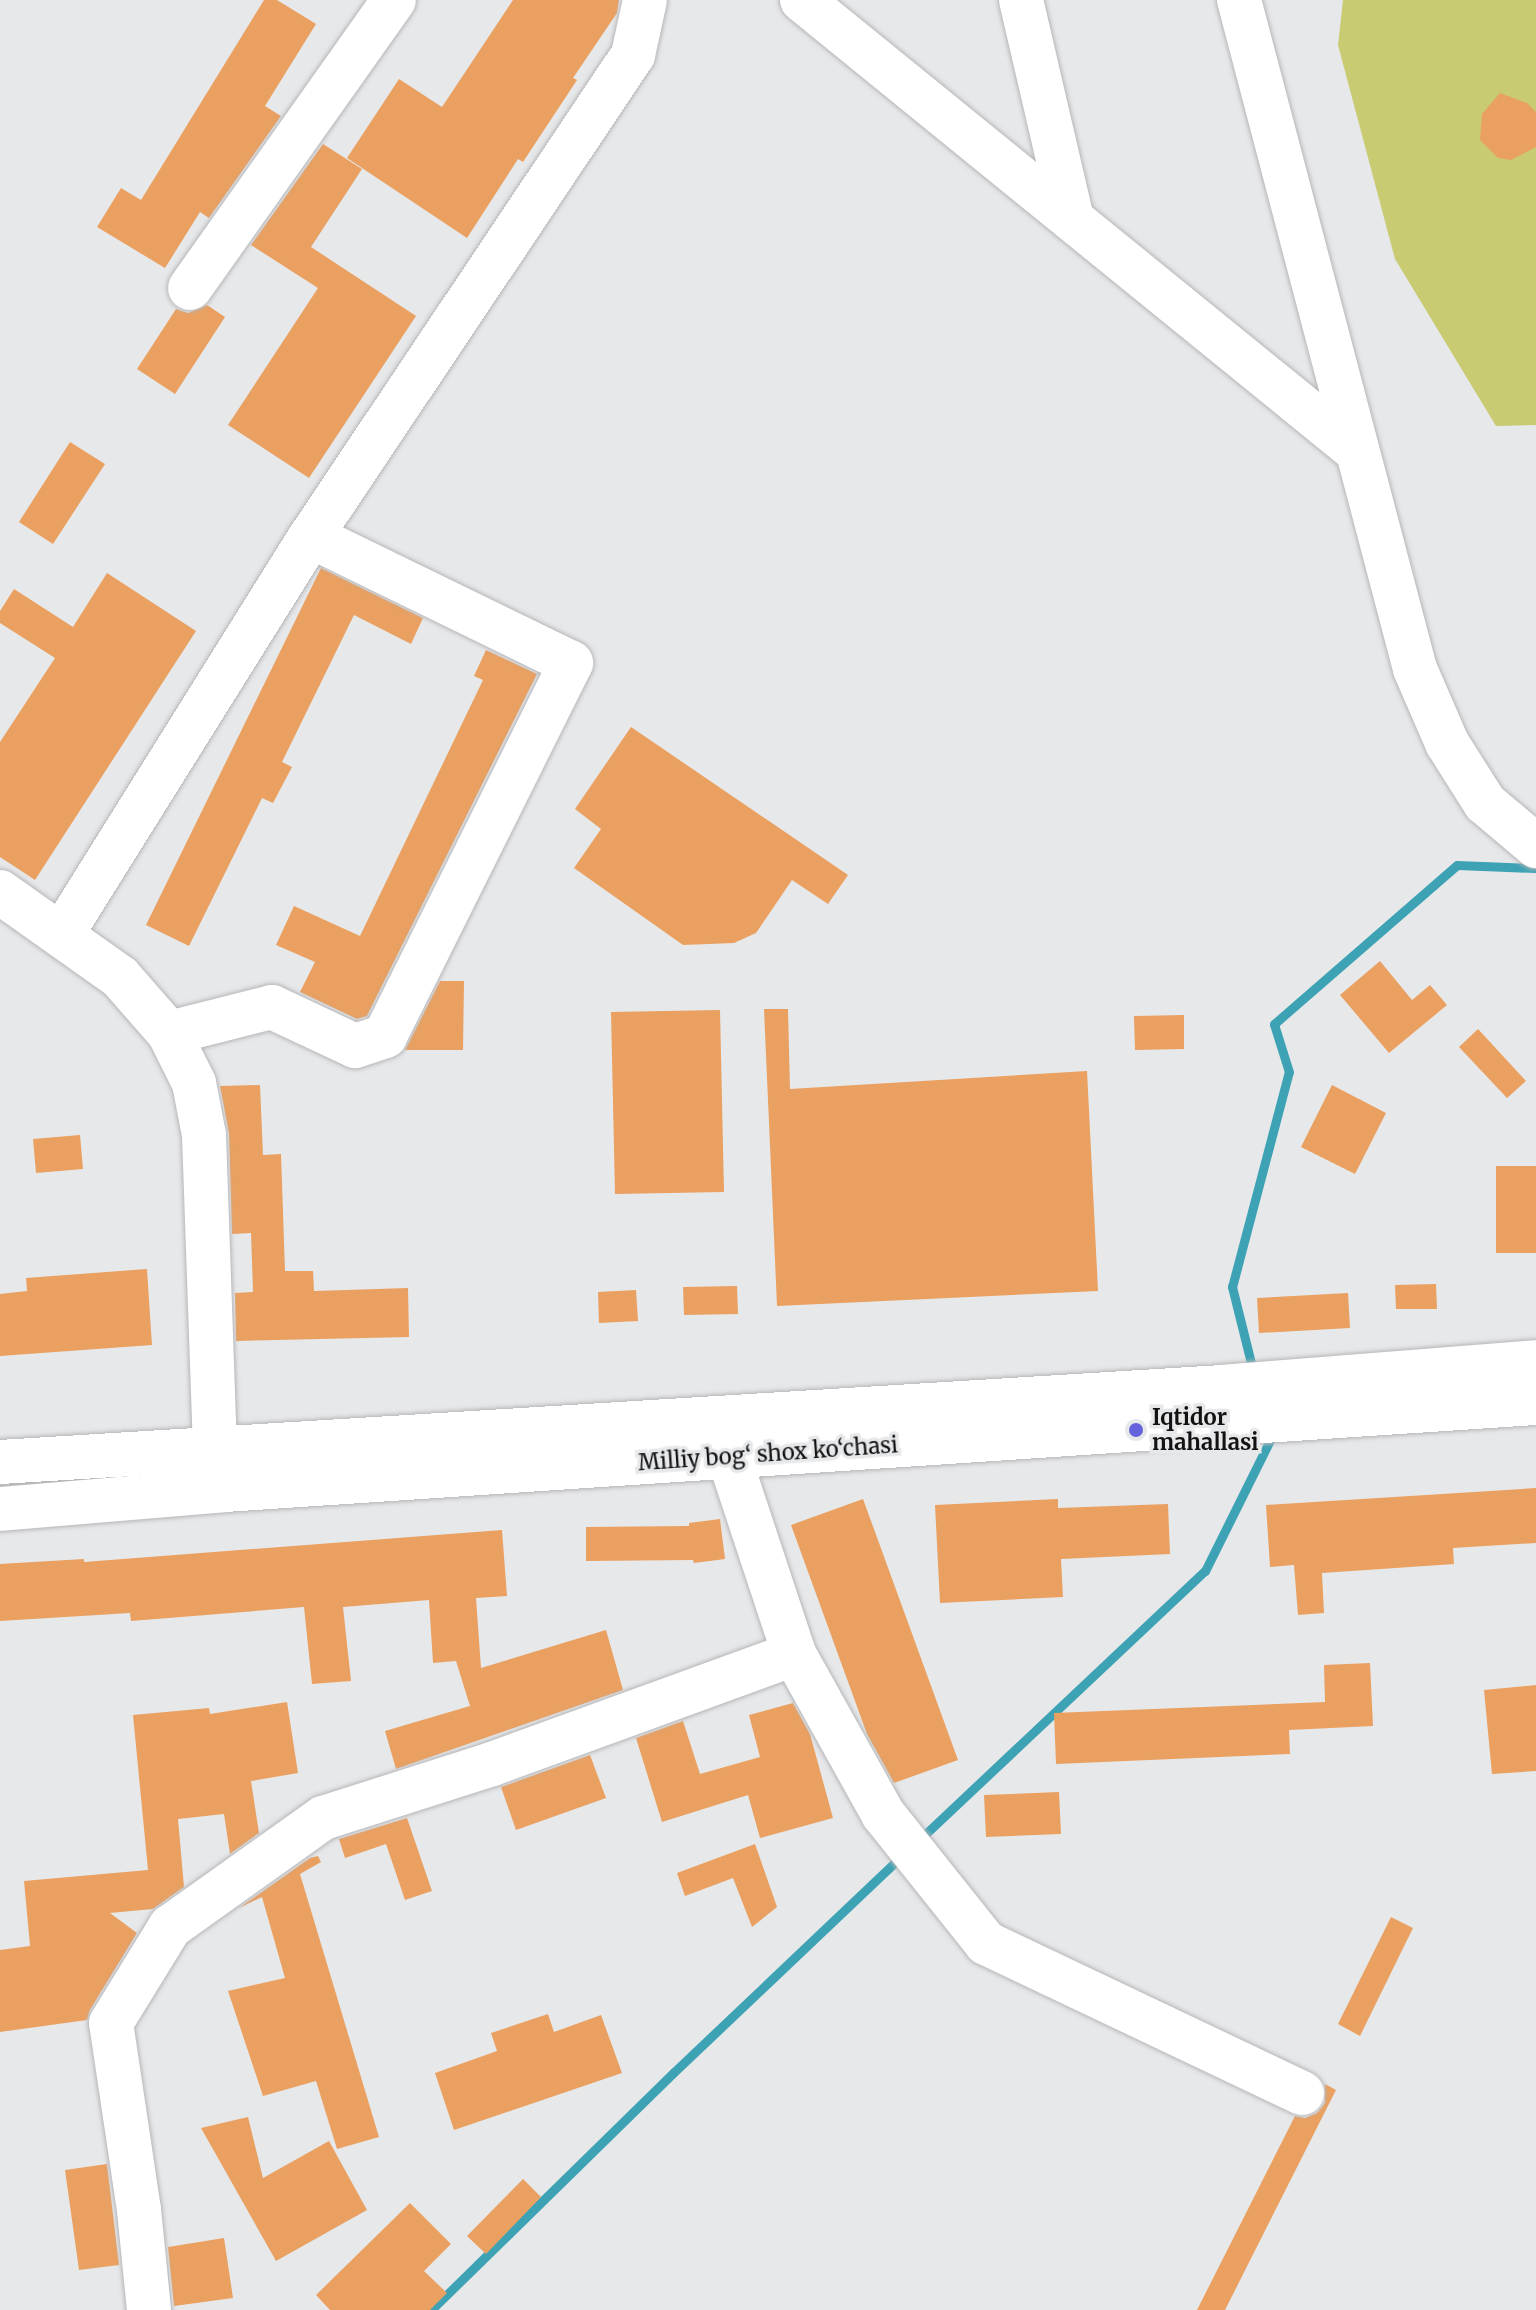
<!DOCTYPE html>
<html>
<head>
<meta charset="utf-8">
<style>
  body { margin:0 }
  #map { position:relative; width:1536px; height:2310px; overflow:hidden; background:#e7e8ea; font-family:Merriweather,serif }
  div>[style] { position:absolute }
  [style*='--x'] { left:calc(var(--x)*1px); top:calc(var(--y)*1px); width:calc(var(--w)*1px); rotate:calc(var(--a)*1deg) }
  .green>* { inset:0; background:#c8cb72 }
  .stream>* { height:9px; margin:-4.5px; padding:0 4.5px; transform-origin:4.5px; border-radius:4.5px; background:#3ca2b4 }
  .building>* { inset:0; background:#eaa060 }
  .roads { filter:drop-shadow(0 0 2px #b6b6b9) drop-shadow(0 0 2px #b6b6b9) }
  .minor>* { height:44px; margin:-22px; padding:0 22px; transform-origin:22px; border-radius:22px; background:#fff }
  .major>* { height:44px; margin:-22px; padding:0 22px; transform-origin:22px; border-radius:22px; background:#fff }
  .dots>* { width:22px; height:22px; translate:-50% -50%; box-sizing:border-box; border:4px solid #e7e8ea; border-radius:50% }
  span { translate:-50% -50%; white-space:nowrap; text-align:center; line-height:1.15; -webkit-text-stroke:7px #e7e8ea; paint-order:stroke }
  .poi-label { font-size:22px; color:#121213; font-weight:700 }
  .left { translate:0 -50%; text-align:left }
  .street-label { font-size:22px; color:#121213 }
</style>
</head>
<body>
<div id="map">
  <div class="green">
    <i style="clip-path:polygon(1343px 0,1536px 0,1536px 425px,1496px 426px,1395px 259px,1338px 45px)"></i>
  </div>
  <div class="stream">
    <i style="--x:1253;--y:1371;--w:87;--a:-104"></i>
    <i style="--x:1232;--y:1287;--w:222;--a:-75.2"></i>
    <i style="--x:1289;--y:1072;--w:50;--a:-107.4"></i>
    <i style="--x:1274;--y:1024;--w:242;--a:-41"></i>
    <i style="--x:1457;--y:865;--w:79;--a:2.2"></i>
    <i style="--x:918;--y:1841;--w:394;--a:-43.3"></i>
    <i style="--x:1205;--y:1571;--w:146;--a:-63.6"></i>
    <i style="--x:1270;--y:1440;--w:8;--a:-104"></i>
    <i style="--x:431;--y:2310;--w:339;--a:-44.4"></i>
    <i style="--x:673;--y:2073;--w:314;--a:-43.5"></i>
  </div>
  <div class="building">
    <i style="clip-path:polygon(264px 0,277px 0,316px 24px,265px 106px,281px 116px,209px 218px,200px 212px,165px 268px,97px 227px,121px 188px,141px 200px)"></i>
    <i style="clip-path:polygon(513px 0,619px 0,617px 13px,573px 78px,577px 80px,523px 162px,518px 159px,467px 238px,347px 158px,399px 79px,442px 107px)"></i>
    <i style="clip-path:polygon(1500px 93px,1527px 103px,1536px 112px,1536px 147px,1511px 160px,1498px 158px,1480px 140px,1482px 114px)"></i>
    <i style="clip-path:polygon(323px 144px,362px 169px,311px 247px,416px 316px,309px 478px,228px 425px,318px 288px,251px 245px)"></i>
    <i style="clip-path:polygon(207px 305px,225px 317px,175px 394px,137px 369px,176px 309px,188px 313px)"></i>
    <i style="clip-path:polygon(70px 442px,105px 464px,53px 544px,19px 522px)"></i>
    <i style="clip-path:polygon(321px 568px,423px 618px,411px 644px,354px 615px,282px 762px,292px 767px,273px 803px,262px 798px,189px 946px,146px 925px)"></i>
    <i style="clip-path:polygon(107px 573px,196px 631px,35px 880px,0 857px,0 742px,55px 658px,0 623px,0 611px,14px 589px,73px 627px)"></i>
    <i style="clip-path:polygon(486px 650px,537px 674px,367px 1016px,357px 1019px,300px 992px,315px 962px,276px 945px,294px 906px,360px 936px,483px 680px,474px 676px)"></i>
    <i style="clip-path:polygon(631px 727px,848px 875px,828px 904px,792px 880px,756px 933px,734px 943px,683px 945px,574px 868px,601px 829px,575px 809px)"></i>
    <i style="clip-path:polygon(1380px 961px,1412px 1000px,1430px 985px,1447px 1005px,1389px 1053px,1340px 995px)"></i>
    <i style="clip-path:polygon(440px 981px,464px 981px,463px 1050px,405px 1050px)"></i>
    <i style="clip-path:polygon(764px 1009px,788px 1009px,790px 1089px,1087px 1071px,1098px 1291px,777px 1306px)"></i>
    <i style="clip-path:polygon(720px 1010px,724px 1192px,615px 1194px,611px 1012px)"></i>
    <i style="clip-path:polygon(1184px 1015px,1184px 1049px,1135px 1050px,1134px 1016px)"></i>
    <i style="clip-path:polygon(1478px 1029px,1526px 1081px,1507px 1098px,1459px 1047px)"></i>
    <i style="clip-path:polygon(260px 1085px,263px 1155px,281px 1154px,285px 1271px,313px 1271px,314px 1291px,408px 1288px,409px 1337px,236px 1341px,235px 1293px,253px 1292px,251px 1233px,232px 1234px,229px 1134px,220px 1086px)"></i>
    <i style="clip-path:polygon(1332px 1085px,1386px 1113px,1355px 1174px,1301px 1147px)"></i>
    <i style="clip-path:polygon(80px 1135px,83px 1169px,36px 1173px,33px 1139px)"></i>
    <i style="clip-path:polygon(1496px 1166px,1536px 1166px,1536px 1253px,1496px 1253px)"></i>
    <i style="clip-path:polygon(147px 1269px,152px 1345px,0 1356px,0 1294px,27px 1291px,26px 1278px)"></i>
    <i style="clip-path:polygon(1436px 1284px,1437px 1309px,1396px 1309px,1395px 1285px)"></i>
    <i style="clip-path:polygon(737px 1286px,738px 1314px,684px 1315px,683px 1287px)"></i>
    <i style="clip-path:polygon(636px 1290px,638px 1321px,599px 1323px,598px 1292px)"></i>
    <i style="clip-path:polygon(1348px 1293px,1350px 1328px,1259px 1333px,1257px 1298px)"></i>
    <i style="clip-path:polygon(1536px 1488px,1536px 1543px,1453px 1548px,1454px 1564px,1322px 1573px,1324px 1613px,1298px 1615px,1294px 1565px,1270px 1567px,1266px 1505px)"></i>
    <i style="clip-path:polygon(863px 1499px,958px 1760px,894px 1783px,867px 1734px,791px 1525px)"></i>
    <i style="clip-path:polygon(1058px 1499px,1058px 1508px,1168px 1504px,1170px 1554px,1061px 1559px,1063px 1597px,940px 1603px,935px 1505px)"></i>
    <i style="clip-path:polygon(720px 1519px,725px 1559px,694px 1563px,693px 1560px,586px 1561px,586px 1527px,689px 1526px,689px 1523px)"></i>
    <i style="clip-path:polygon(502px 1530px,507px 1596px,476px 1598px,481px 1668px,606px 1630px,623px 1690px,396px 1769px,385px 1731px,470px 1706px,456px 1661px,433px 1663px,429px 1600px,343px 1607px,351px 1681px,312px 1684px,304px 1607px,131px 1621px,130px 1613px,0 1621px,0 1564px,84px 1559px,84px 1562px)"></i>
    <i style="clip-path:polygon(1370px 1663px,1373px 1726px,1289px 1730px,1290px 1754px,1056px 1764px,1054px 1713px,1325px 1702px,1324px 1665px)"></i>
    <i style="clip-path:polygon(1536px 1685px,1536px 1771px,1492px 1774px,1484px 1690px)"></i>
    <i style="clip-path:polygon(287px 1702px,298px 1773px,251px 1781px,259px 1833px,230px 1854px,224px 1814px,178px 1819px,184px 1887px,153px 1909px,110px 1913px,137px 1933px,90px 2010px,87px 2020px,0 2032px,0 1950px,30px 1946px,24px 1881px,148px 1870px,133px 1715px,209px 1708px,210px 1714px)"></i>
    <i style="clip-path:polygon(793px 1703px,810px 1734px,833px 1818px,760px 1838px,748px 1795px,662px 1822px,636px 1738px,683px 1721px,700px 1774px,760px 1757px,749px 1715px)"></i>
    <i style="clip-path:polygon(590px 1755px,606px 1798px,516px 1830px,501px 1787px)"></i>
    <i style="clip-path:polygon(1059px 1792px,1061px 1834px,986px 1837px,984px 1795px)"></i>
    <i style="clip-path:polygon(407px 1818px,432px 1891px,405px 1900px,386px 1844px,345px 1858px,339px 1839px)"></i>
    <i style="clip-path:polygon(755px 1844px,777px 1907px,752px 1927px,733px 1878px,685px 1896px,677px 1873px)"></i>
    <i style="clip-path:polygon(318px 1856px,321px 1862px,300px 1874px,379px 2137px,337px 2149px,316px 2081px,263px 2096px,228px 1991px,285px 1978px,262px 1897px,239px 1908px,310px 1858px)"></i>
    <i style="clip-path:polygon(1391px 1917px,1413px 1928px,1360px 2036px,1338px 2024px)"></i>
    <i style="clip-path:polygon(548px 2014px,554px 2032px,601px 2015px,622px 2073px,454px 2130px,435px 2073px,497px 2051px,491px 2033px)"></i>
    <i style="clip-path:polygon(1325px 2084px,1336px 2090px,1225px 2310px,1197px 2310px,1295px 2116px,1305px 2118px,1317px 2113px,1325px 2103px)"></i>
    <i style="clip-path:polygon(248px 2117px,263px 2178px,329px 2141px,367px 2210px,276px 2261px,201px 2128px)"></i>
    <i style="clip-path:polygon(107px 2164px,119px 2265px,79px 2270px,65px 2170px)"></i>
    <i style="clip-path:polygon(523px 2179px,541px 2197px,486px 2254px,467px 2236px)"></i>
    <i style="clip-path:polygon(410px 2203px,451px 2244px,424px 2271px,447px 2293px,430px 2310px,330px 2310px,316px 2295px)"></i>
    <i style="clip-path:polygon(224px 2238px,233px 2298px,174px 2306px,168px 2247px)"></i>
  </div>
  <div class="roads">
    <div class="minor">
      <i style="--x:802;--y:0;--w:715;--a:39.1"></i>
      <i style="--x:1021;--y:0;--w:225;--a:76.9"></i>
      <i style="--x:1239;--y:0;--w:692;--a:75.26"></i>
      <i style="--x:1415;--y:669;--w:81;--a:66.6"></i>
      <i style="--x:1447;--y:743;--w:71;--a:57.7"></i>
      <i style="--x:1485;--y:803;--w:67;--a:40.1"></i>
      <i style="--x:190;--y:288;--w:353;--a:-54.7"></i>
      <i style="--x:0;--y:892;--w:147;--a:35.3"></i>
      <i style="--x:120;--y:977;--w:74;--a:48.8"></i>
      <i style="--x:169;--y:1033;--w:56;--a:63.4"></i>
      <i style="--x:194;--y:1083;--w:53;--a:79.1"></i>
      <i style="--x:204;--y:1135;--w:315;--a:88"></i>
      <i style="--x:62;--y:934;--w:469;--a:-58"></i>
      <i style="--x:311;--y:536;--w:579;--a:-56.2"></i>
      <i style="--x:633;--y:55;--w:56;--a:-77.7"></i>
      <i style="--x:169;--y:1033;--w:106;--a:-14.2"></i>
      <i style="--x:272;--y:1007;--w:92;--a:25.2"></i>
      <i style="--x:355;--y:1046;--w:32;--a:-18"></i>
      <i style="--x:385;--y:1036;--w:417;--a:-63.5"></i>
      <i style="--x:571;--y:663;--w:289;--a:-154"></i>
      <i style="--x:729;--y:1457;--w:207;--a:71.7"></i>
      <i style="--x:794;--y:1654;--w:183;--a:60.9"></i>
      <i style="--x:883;--y:1814;--w:165;--a:51.4"></i>
      <i style="--x:986;--y:1943;--w:350;--a:25.4"></i>
      <i style="--x:149;--y:2310;--w:100;--a:-95.7"></i>
      <i style="--x:139;--y:2210;--w:189;--a:-98.5"></i>
      <i style="--x:111;--y:2023;--w:113;--a:-58.4"></i>
      <i style="--x:170;--y:1927;--w:188;--a:-35.5"></i>
      <i style="--x:323;--y:1818;--w:177;--a:-17.7"></i>
      <i style="--x:492;--y:1764;--w:321;--a:-20"></i>
    </div>
    <div class="major">
      <i style="--x:0;--y:1462;--w:1223;--a:-3.51"></i>
      <i style="--x:1221;--y:1387;--w:316;--a:-4.5"></i>
      <i style="--x:0;--y:1509;--w:226;--a:-4.8"></i>
      <i style="--x:225;--y:1490;--w:1314;--a:-3.8"></i>
    </div>
  </div>
  <div class="dots">
    <i style="left:1136px;top:1430px;background:#6662db"></i>
  </div>
  <div class="poi-label">
    <span class="left" style="left:1152px;top:1430px">Iqtidor<br>mahallasi</span>
  </div>
  <div class="street-label">
    <span style="left:768px;top:1454px;rotate:-4deg">Milliy bog‘ shox ko‘chasi</span>
  </div>
</div>
</body>
</html>
